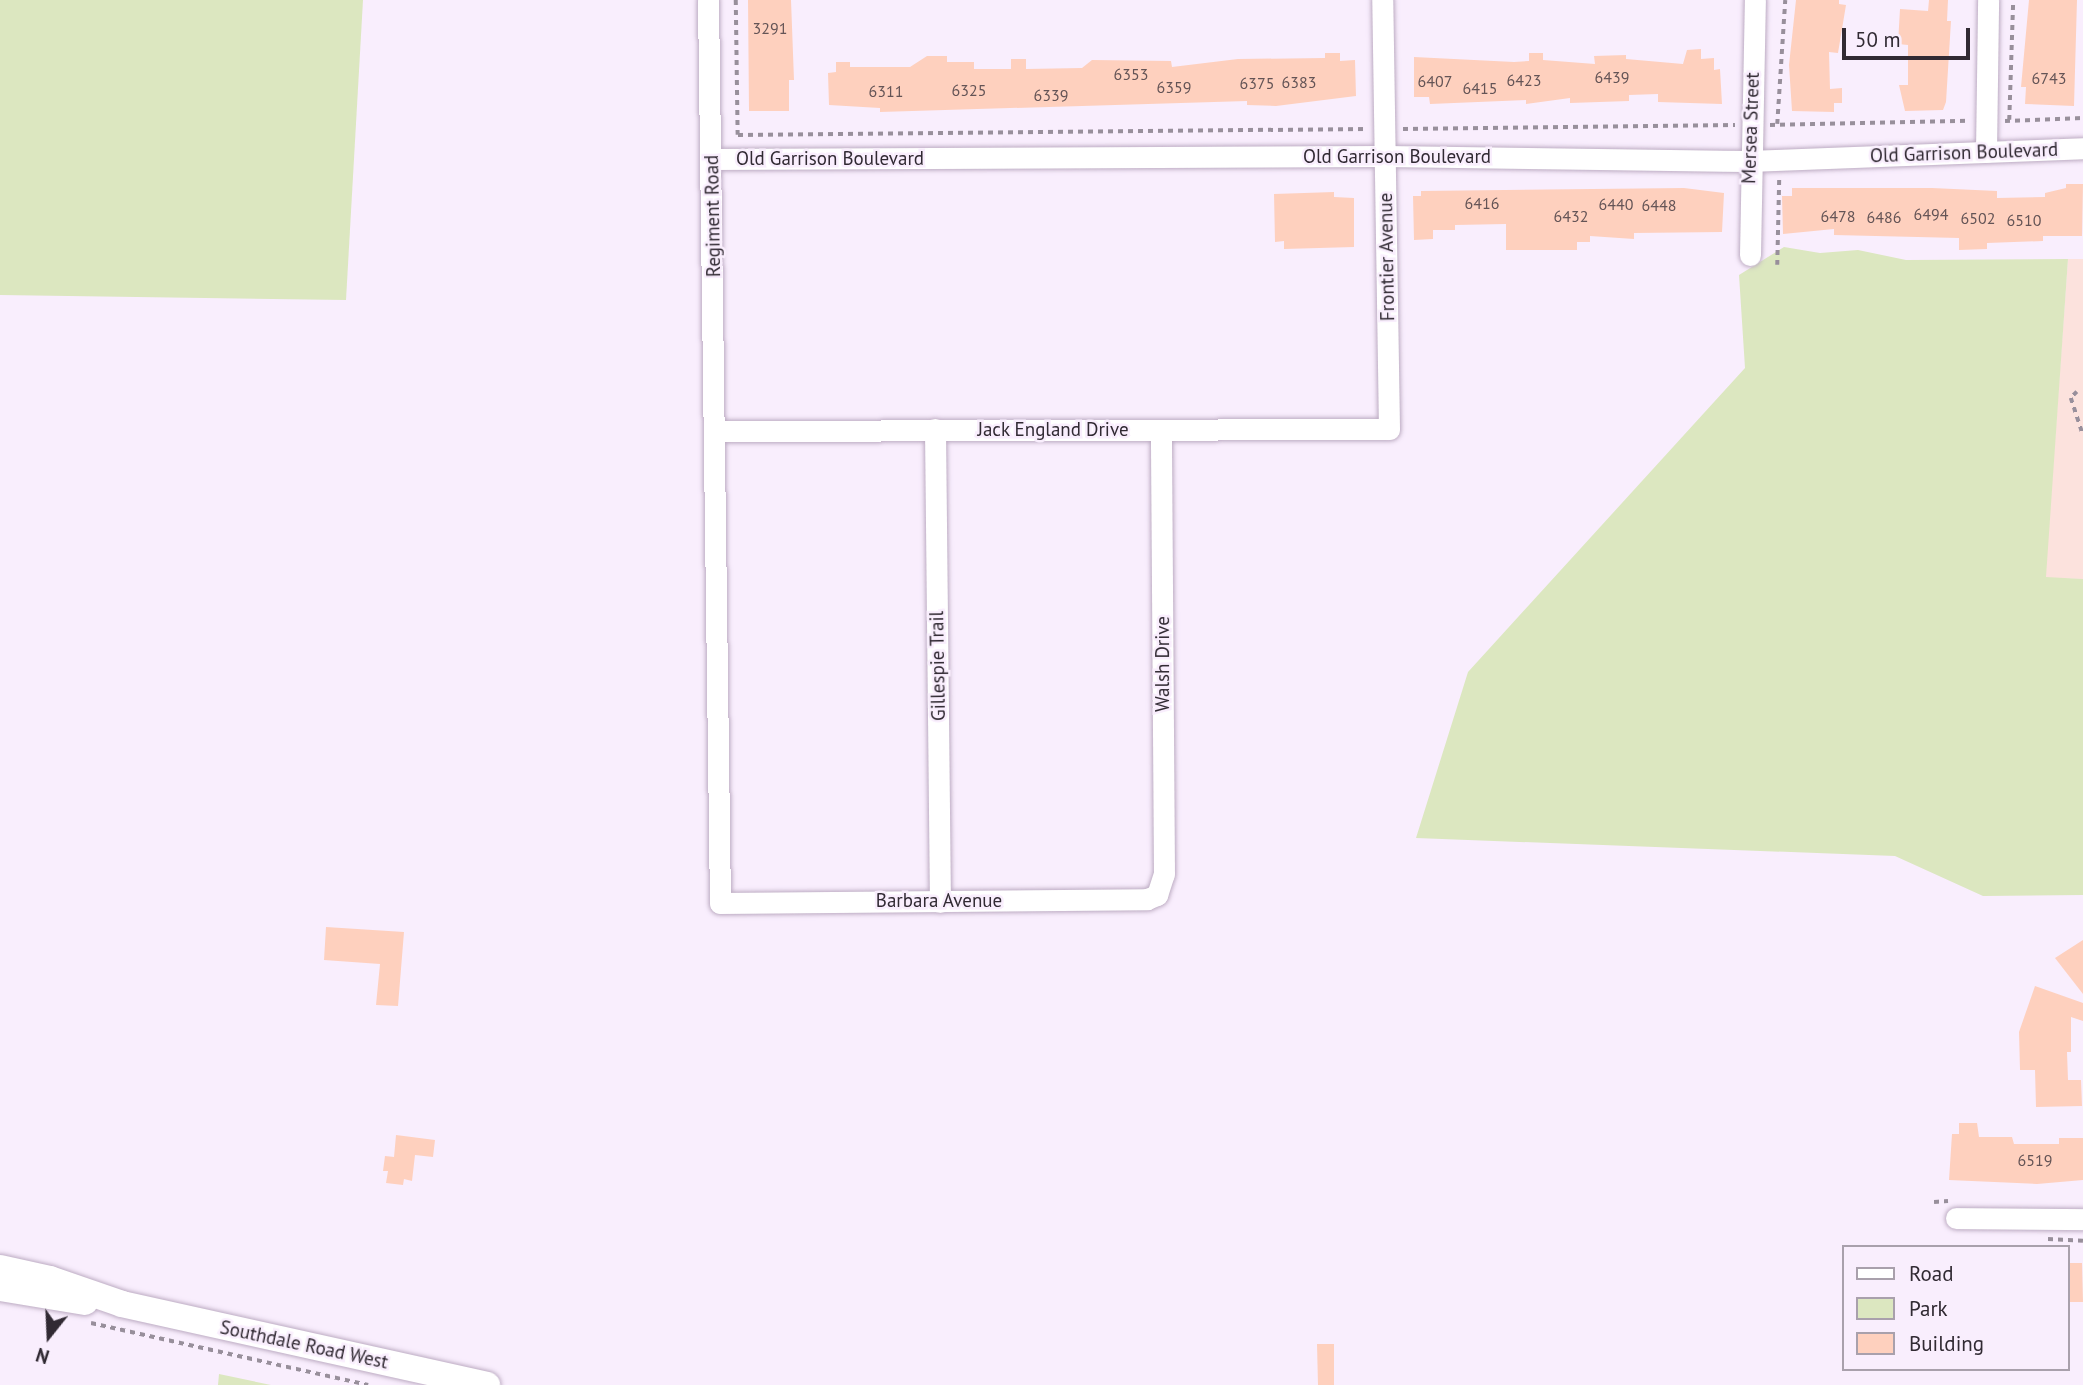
<!DOCTYPE html>
<html>
<head>
<meta charset="utf-8">
<style>
  body { margin:0 }
  #map { position:relative; width:2083px; height:1385px; overflow:hidden; background:#f9eefd; font-family:"PT Sans",sans-serif }
  div>[style] { position:absolute }
  [style*='--x'] { left:calc(var(--x)*1px); top:calc(var(--y)*1px); width:calc(var(--w)*1px); rotate:calc(var(--a)*1deg) }
  .education>* { inset:0; background:#fce2dd }
  .green>* { inset:0; background:#dce7c0 }
  .building>* { inset:0; background:#fed0be }
  .path>* { height:3.5px; margin-top:-1.75px; transform-origin:0; background:repeating-linear-gradient(90deg,#988f9b 0 5px,transparent 0 10px) }
  .roads { filter:drop-shadow(0 0 2px #bdacc3) drop-shadow(0 0 2px #bdacc3) }
  .minor>* { height:21px; margin:-10.5px; padding:0 10.5px; transform-origin:10.5px; border-radius:10.5px; background:#fff }
  .major>* { height:26px; margin:-13px; padding:0 13px; transform-origin:13px; border-radius:13px; background:#fff }
  span { translate:-50% -50%; white-space:nowrap; text-align:center; line-height:1.15; -webkit-text-stroke:5px #f9eefd; paint-order:stroke }
  .number-label { font-size:16px; color:#645456 }
  .number-label span { -webkit-text-stroke-width:0 }
  .street-label { font-size:19px; color:#312a33 }
  .legend { position:absolute; left:1842px; top:1245px; width:228px; height:126px; box-sizing:border-box; background:#f9eefd; border:2px solid #a9a0ac; margin:0; padding:9px 12px; list-style:none; font-size:21px; color:#312a33 }
  .legend li { display:flex; align-items:center; gap:14px; height:35px }
  .legend b { width:35px; border:2px solid #a9a0ac }
  .north { position:absolute; left:14px; top:1301px; width:70px; height:70px; -webkit-text-stroke:5px #f9eefd; paint-order:stroke; rotate:198deg; font-size:19px; font-weight:700; line-height:28px; text-align:center; color:#312a33 }
  .north::after { content:''; display:block; margin:auto; width:24px; height:32px; background:#312a33; clip-path:polygon(50% 0,100% 100%,50% 72%,0 100%) }
  .scale { position:absolute; left:1842px; top:28px; width:128px; height:32px; box-sizing:border-box; border:4px solid #312a33; border-top:0; padding-left:9px; font-size:21px; line-height:24px; white-space:nowrap; color:#312a33; -webkit-text-stroke:5px #f9eefd; paint-order:stroke }
</style>
</head>
<body>
<div id="map">
  <div class="education">
    <i style="clip-path:polygon(2068px 259px,2083px 259px,2083px 579px,2045px 578px)"></i>
  </div>
  <div class="green">
    <i style="clip-path:polygon(0 0,363px 0,346px 300px,0 295px)"></i>
    <i style="clip-path:polygon(1784px 247px,1820px 253px,1858px 250px,1906px 260px,2068px 259px,2046px 577px,2083px 579px,2083px 895px,1983px 896px,1895px 856px,1416px 838px,1468px 672px,1745px 368px,1739px 275px)"></i>
    <i style="clip-path:polygon(219px 1374px,271px 1385px,218px 1385px)"></i>
  </div>
  <div class="building">
    <i style="clip-path:polygon(748px 0,791px 0,794px 80px,789px 80px,789px 111px,749px 111px)"></i>
    <i style="clip-path:polygon(1796px 0,1839px 0,1839px 4px,1846px 5px,1838px 53px,1829px 52px,1830px 89px,1842px 88px,1842px 103px,1834px 103px,1834px 112px,1792px 111px,1789px 65px)"></i>
    <i style="clip-path:polygon(1929px 0,1948px 0,1947px 21px,1951px 21px,1946px 102px,1943px 110px,1905px 111px,1899px 85px,1908px 85px,1908px 45px,1898px 44px,1900px 9px,1928px 11px)"></i>
    <i style="clip-path:polygon(2029px 0,2077px 0,2074px 106px,2025px 104px,2026px 87px,2021px 87px)"></i>
    <i style="clip-path:polygon(1701px 49px,1701px 59px,1714px 58px,1714px 70px,1720px 69px,1722px 104px,1658px 102px,1658px 94px,1629px 95px,1629px 101px,1570px 103px,1570px 98px,1526px 104px,1526px 100px,1430px 104px,1429px 97px,1414px 97px,1414px 57px,1514px 62px,1529px 61px,1529px 53px,1543px 53px,1543px 60px,1595px 64px,1594px 56px,1626px 55px,1626px 59px,1683px 64px,1687px 50px)"></i>
    <i style="clip-path:polygon(1325px 53px,1340px 53px,1340px 61px,1355px 60px,1356px 96px,1276px 106px,1247px 105px,1247px 101px,880px 112px,880px 108px,829px 105px,828px 73px,836px 72px,836px 62px,850px 62px,850px 67px,910px 67px,927px 56px,947px 56px,947px 62px,974px 62px,974px 69px,1011px 69px,1011px 59px,1026px 59px,1026px 69px,1082px 68px,1092px 60px,1171px 61px,1172px 67px,1238px 59px,1325px 58px)"></i>
    <i style="clip-path:polygon(2066px 184px,2083px 184px,2082px 236px,2043px 236px,2043px 241px,1987px 243px,1987px 249px,1959px 250px,1959px 238px,1834px 235px,1834px 229px,1783px 234px,1782px 196px,1792px 196px,1792px 188px,1932px 188px,1997px 191px,1997px 198px,2045px 197px,2045px 193px,2066px 188px)"></i>
    <i style="clip-path:polygon(1684px 188px,1724px 193px,1722px 232px,1634px 233px,1634px 239px,1590px 236px,1590px 242px,1577px 242px,1577px 250px,1506px 250px,1506px 224px,1455px 225px,1455px 230px,1433px 230px,1433px 239px,1414px 240px,1413px 196px,1421px 196px,1421px 191px)"></i>
    <i style="clip-path:polygon(1334px 192px,1334px 197px,1354px 198px,1354px 247px,1284px 249px,1284px 241px,1275px 242px,1274px 194px)"></i>
    <i style="clip-path:polygon(326px 927px,404px 932px,398px 1006px,376px 1005px,380px 964px,324px 960px)"></i>
    <i style="clip-path:polygon(2083px 940px,2083px 994px,2055px 958px)"></i>
    <i style="clip-path:polygon(2035px 986px,2083px 1003px,2083px 1021px,2071px 1017px,2071px 1052px,2067px 1052px,2068px 1080px,2081px 1080px,2082px 1106px,2036px 1107px,2035px 1070px,2020px 1070px,2019px 1032px)"></i>
    <i style="clip-path:polygon(1959px 1123px,1977px 1123px,1979px 1137px,2012px 1137px,2014px 1144px,2059px 1144px,2059px 1138px,2083px 1138px,2083px 1180px,2037px 1184px,1949px 1180px,1952px 1134px,1959px 1134px)"></i>
    <i style="clip-path:polygon(396px 1135px,435px 1140px,433px 1157px,415px 1155px,412px 1181px,404px 1179px,403px 1185px,386px 1183px,388px 1171px,383px 1171px,385px 1156px,394px 1157px)"></i>
    <i style="clip-path:polygon(2067px 1263px,2082px 1263px,2083px 1302px,2067px 1302px)"></i>
    <i style="clip-path:polygon(1317px 1344px,1334px 1344px,1334px 1385px,1318px 1385px)"></i>
  </div>
  <div class="path">
    <i style="--x:736;--y:0;--w:135;--a:89.2"></i>
    <i style="--x:738;--y:135;--w:629;--a:-0.55"></i>
    <i style="--x:2009;--y:120;--w:120;--a:-88.1"></i>
    <i style="--x:2005;--y:121;--w:78;--a:-2.2"></i>
    <i style="--x:1777;--y:124;--w:124;--a:-86.3"></i>
    <i style="--x:1770;--y:125;--w:199;--a:-1.2"></i>
    <i style="--x:1403;--y:129;--w:332;--a:-0.7"></i>
    <i style="--x:1777;--y:265;--w:89;--a:-88.7"></i>
    <i style="--x:2077;--y:392;--w:8;--a:135"></i>
    <i style="--x:2071;--y:398;--w:38;--a:72"></i>
    <i style="--x:1934;--y:1202;--w:14;--a:-4"></i>
    <i style="--x:2048;--y:1239;--w:35;--a:3"></i>
    <i style="--x:91;--y:1323;--w:284;--a:12.6"></i>
  </div>
  <div class="roads">
    <div class="minor">
      <i style="--x:708;--y:0;--w:903;--a:89.24"></i>
      <i style="--x:720;--y:903;--w:427;--a:-0.5"></i>
      <i style="--x:1147;--y:899;--w:11;--a:-22"></i>
      <i style="--x:1157;--y:895;--w:22;--a:-72"></i>
      <i style="--x:1164;--y:874;--w:443;--a:-90.4"></i>
      <i style="--x:1986;--y:152;--w:152;--a:-89.2"></i>
      <i style="--x:712;--y:159;--w:674;--a:-0.26"></i>
      <i style="--x:1386;--y:156;--w:363;--a:0.8"></i>
      <i style="--x:1749;--y:161;--w:334;--a:-2.2"></i>
      <i style="--x:1750;--y:255;--w:255;--a:-88.9"></i>
      <i style="--x:935;--y:429;--w:473;--a:89.4"></i>
      <i style="--x:717;--y:431;--w:672;--a:-0.17"></i>
      <i style="--x:1389;--y:429;--w:429;--a:-90.9"></i>
      <i style="--x:1956;--y:1218;--w:127;--a:0.5"></i>
    </div>
    <div class="major">
      <i style="--x:0;--y:1268;--w:51;--a:12.4"></i>
      <i style="--x:50;--y:1279;--w:76;--a:19.1"></i>
      <i style="--x:122;--y:1304;--w:374;--a:12.5"></i>
      <i style="--x:0;--y:1288;--w:86;--a:9.4"></i>
    </div>
  </div>
  <div class="number-label">
    <span style="left:770px;top:28px">3291</span>
    <span style="left:1131px;top:74px">6353</span>
    <span style="left:1612px;top:77px">6439</span>
    <span style="left:2049px;top:78px">6743</span>
    <span style="left:1524px;top:80px">6423</span>
    <span style="left:1435px;top:81px">6407</span>
    <span style="left:1299px;top:82px">6383</span>
    <span style="left:1257px;top:83px">6375</span>
    <span style="left:1174px;top:87px">6359</span>
    <span style="left:1480px;top:88px">6415</span>
    <span style="left:969px;top:90px">6325</span>
    <span style="left:886px;top:91px">6311</span>
    <span style="left:1051px;top:95px">6339</span>
    <span style="left:1482px;top:203px">6416</span>
    <span style="left:1616px;top:204px">6440</span>
    <span style="left:1659px;top:205px">6448</span>
    <span style="left:1931px;top:214px">6494</span>
    <span style="left:1571px;top:216px">6432</span>
    <span style="left:1838px;top:216px">6478</span>
    <span style="left:1884px;top:217px">6486</span>
    <span style="left:1978px;top:218px">6502</span>
    <span style="left:2024px;top:220px">6510</span>
    <span style="left:2035px;top:1160px">6519</span>
  </div>
  <div class="street-label">
    <span style="left:1751px;top:128px;rotate:-88deg">Mersea Street</span>
    <span style="left:1964px;top:153px;rotate:-2deg">Old Garrison Boulevard</span>
    <span style="left:1397px;top:157px">Old Garrison Boulevard</span>
    <span style="left:830px;top:159px">Old Garrison Boulevard</span>
    <span style="left:713px;top:216px;rotate:-91deg">Regiment Road</span>
    <span style="left:1387px;top:257px;rotate:-91deg">Frontier Avenue</span>
    <span style="left:1053px;top:430px">Jack England Drive</span>
    <span style="left:1163px;top:664px;rotate:-90deg">Walsh Drive</span>
    <span style="left:938px;top:666px;rotate:-91deg">Gillespie Trail</span>
    <span style="left:939px;top:901px">Barbara Avenue</span>
    <span style="left:304px;top:1345px;rotate:12deg">Southdale Road West</span>
  </div>
  <ul class="legend">
  <li><b style="height:9px;background:#fff"></b>Road</li>
  <li><b style="height:19px;background:#dce7c0"></b>Park</li>
  <li><b style="height:19px;background:#fed0be"></b>Building</li>
  </ul>
  <div class="north">N</div>
  <div class="scale">50 m</div>
</div>
</body>
</html>
